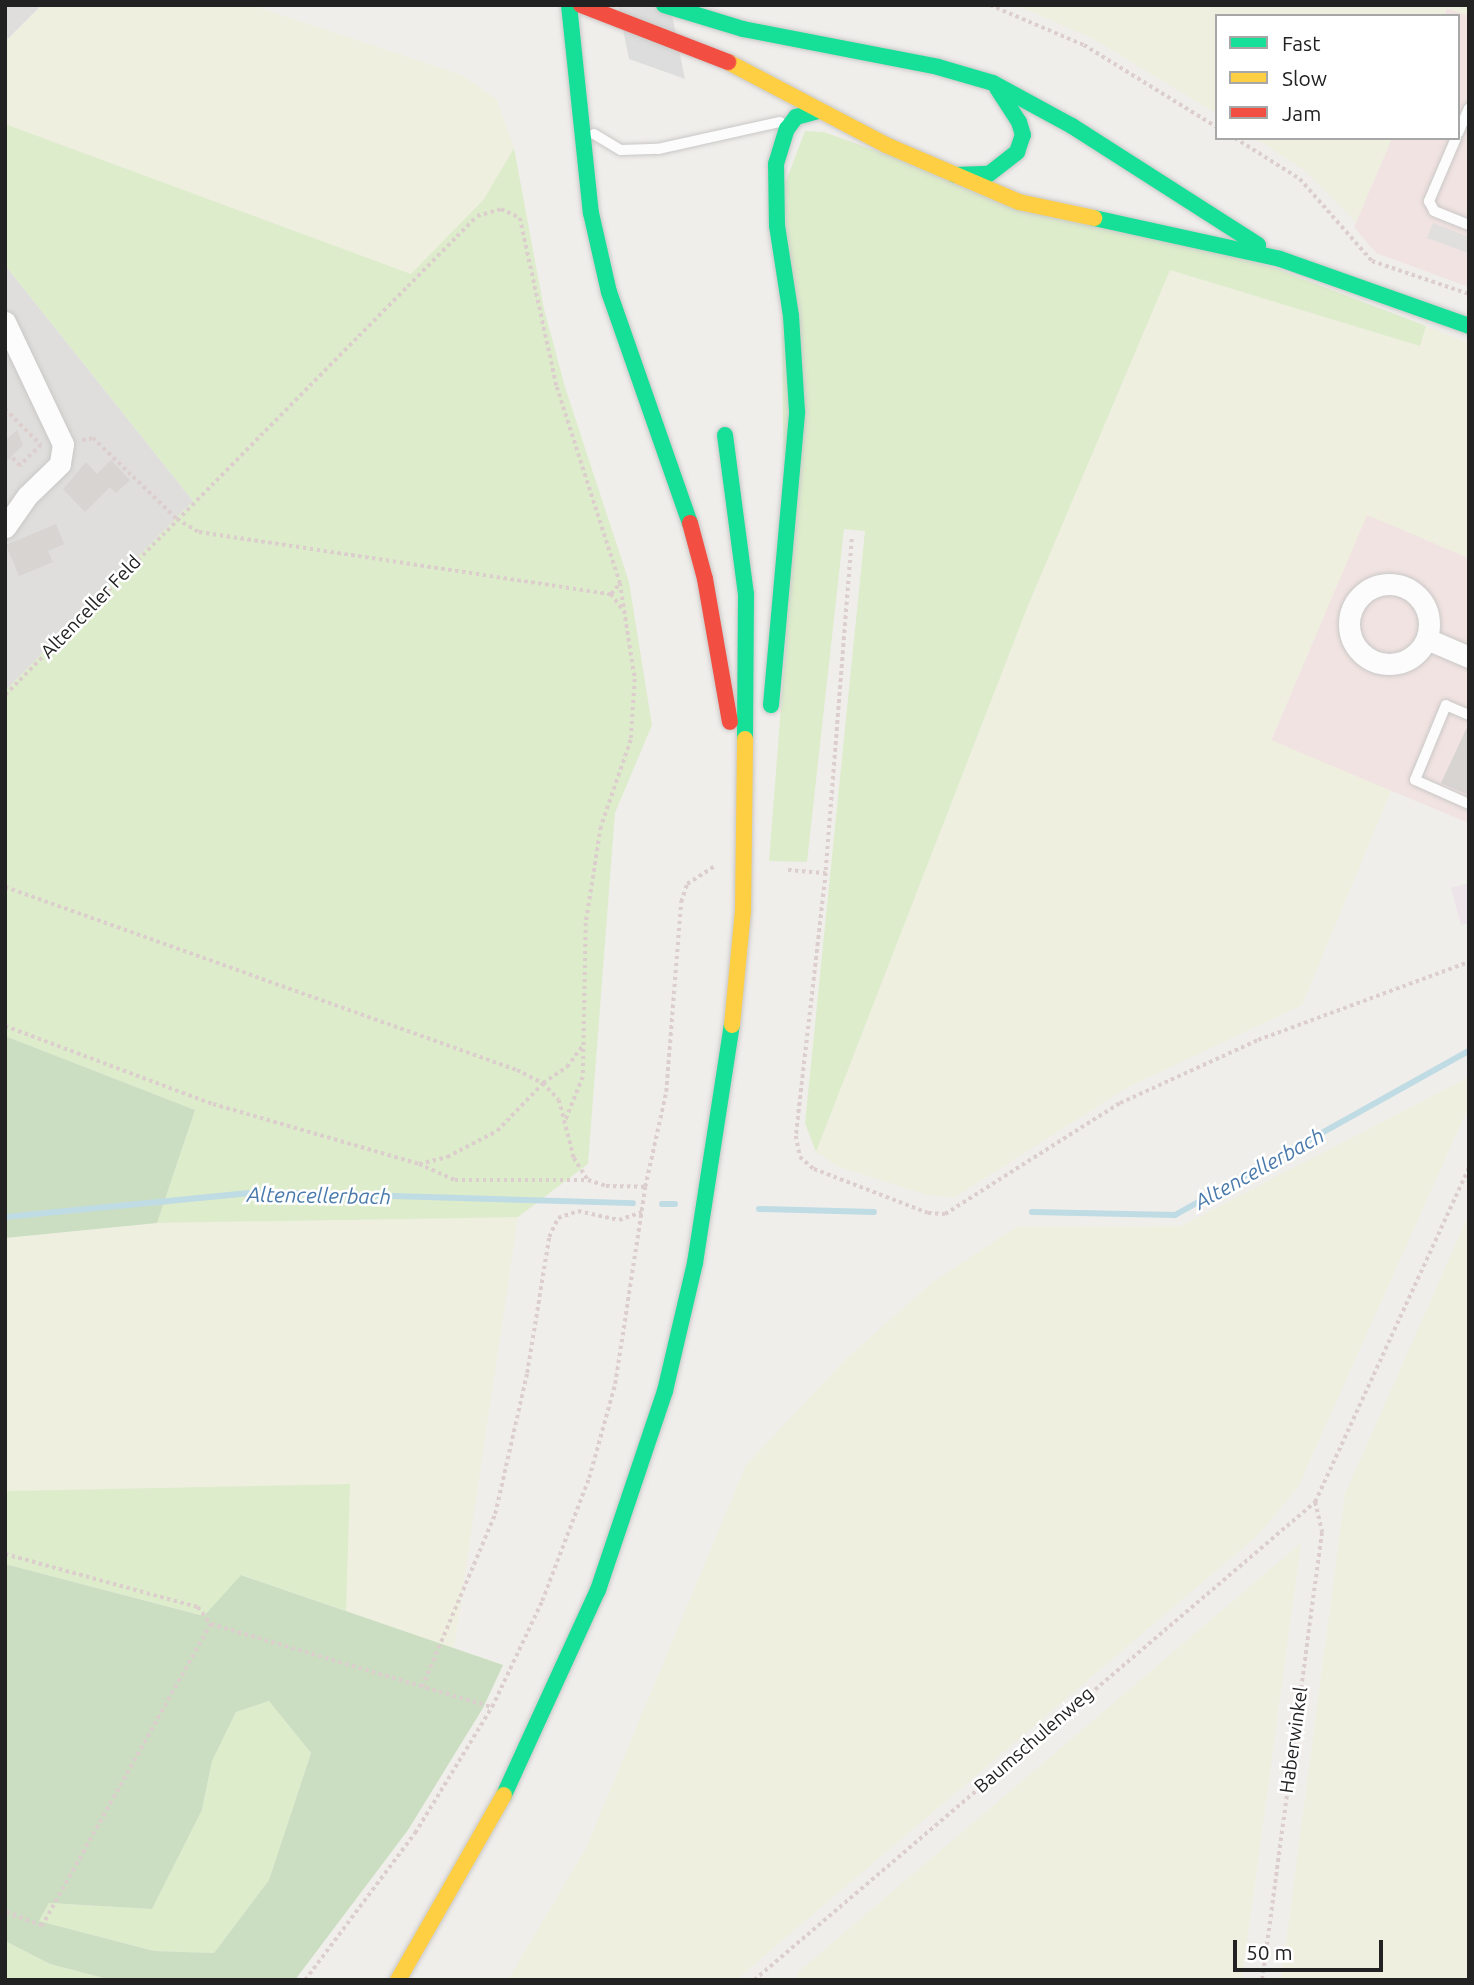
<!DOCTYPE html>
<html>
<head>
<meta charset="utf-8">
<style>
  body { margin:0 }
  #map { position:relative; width:1474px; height:1985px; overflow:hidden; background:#f0eeeb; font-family:Ubuntu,sans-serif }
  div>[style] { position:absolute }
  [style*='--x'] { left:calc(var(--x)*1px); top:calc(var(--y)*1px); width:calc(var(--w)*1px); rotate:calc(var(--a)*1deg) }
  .residential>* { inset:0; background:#dfdedc }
  .commercial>* { inset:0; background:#f1e3e1 }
  .industrial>* { inset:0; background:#ede4e9 }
  .farmland>* { inset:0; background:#efefdf }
  .grass>* { inset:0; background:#ddeccb }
  .forest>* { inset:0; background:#cbdec1 }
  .parking>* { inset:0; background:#e0dfde }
  .pier>* { inset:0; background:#dedddd }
  .stream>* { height:6px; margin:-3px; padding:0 3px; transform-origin:3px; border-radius:3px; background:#bfdbe3 }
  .building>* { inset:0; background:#d7d4d2 }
  .path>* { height:3.5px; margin-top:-1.75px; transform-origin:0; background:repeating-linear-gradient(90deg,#dccecd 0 3.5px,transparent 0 7px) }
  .roads { filter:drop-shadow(0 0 2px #c9c8c7) drop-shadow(0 0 2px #c9c8c7) }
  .lane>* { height:10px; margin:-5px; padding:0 5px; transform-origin:5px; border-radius:5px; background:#fdfcfc }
  .street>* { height:21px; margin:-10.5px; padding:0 10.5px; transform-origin:10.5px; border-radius:10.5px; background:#fdfcfc }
  .street>.ring { margin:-10.5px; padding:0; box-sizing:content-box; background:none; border:21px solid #fdfcfc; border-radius:50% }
  .fast>* { height:16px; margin:-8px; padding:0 8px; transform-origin:8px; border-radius:8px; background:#16e098 }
  .slow>* { height:16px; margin:-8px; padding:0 8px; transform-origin:8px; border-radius:8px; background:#ffcf43 }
  .jam>* { height:16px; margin:-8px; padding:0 8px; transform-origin:8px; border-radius:8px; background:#f24e42 }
  span { translate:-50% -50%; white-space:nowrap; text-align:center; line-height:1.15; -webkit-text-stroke:5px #fff; paint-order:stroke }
  .street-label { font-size:19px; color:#222 }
  .water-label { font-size:21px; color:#4a7aab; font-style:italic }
  .frame { position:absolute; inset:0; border:7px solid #222; pointer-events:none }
  .legend { position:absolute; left:1215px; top:14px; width:245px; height:126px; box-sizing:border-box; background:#fff; border:2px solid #a7a7a7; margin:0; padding:9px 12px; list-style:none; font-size:21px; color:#222 }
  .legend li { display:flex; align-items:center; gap:14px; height:35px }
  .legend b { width:35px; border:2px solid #a7a7a7 }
  .scale { position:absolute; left:1233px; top:1940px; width:150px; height:32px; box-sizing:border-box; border:4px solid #222; border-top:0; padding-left:9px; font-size:21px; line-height:24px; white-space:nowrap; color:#222; -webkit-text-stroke:5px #fff; paint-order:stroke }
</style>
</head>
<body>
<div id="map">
  <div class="residential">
    <i style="clip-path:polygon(5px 5px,42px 5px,5px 42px)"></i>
    <i style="clip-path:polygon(5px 265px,193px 501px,5px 691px)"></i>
  </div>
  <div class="commercial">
    <i style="clip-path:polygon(1447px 8px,1469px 16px,1469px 287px,1376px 253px,1354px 227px,1392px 138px,1458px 138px,1458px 16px,1444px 16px)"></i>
    <i style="clip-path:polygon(1367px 514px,1469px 558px,1469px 823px,1271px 741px)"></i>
  </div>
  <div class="industrial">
    <i style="clip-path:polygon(1469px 883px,1469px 923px,1461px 925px,1451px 888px)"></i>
  </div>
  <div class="farmland">
    <i style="clip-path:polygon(42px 5px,251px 5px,462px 75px,497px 100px,514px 148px,484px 199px,411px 274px,5px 124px,5px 42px)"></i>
    <i style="clip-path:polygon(1016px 5px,1469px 5px,1469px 16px,1447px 8px,1444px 16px,1217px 16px,1217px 114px,1092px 38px)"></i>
    <i style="clip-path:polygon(1255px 138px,1392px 138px,1356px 222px,1304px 170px)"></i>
    <i style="clip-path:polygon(1170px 270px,1420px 346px,1426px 326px,1469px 343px,1469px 558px,1367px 515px,1271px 740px,1391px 791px,1302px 1005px,1128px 1087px,955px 1197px,927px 1195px,839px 1167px,816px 1152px,1027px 608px)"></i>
    <i style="clip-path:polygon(1469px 1077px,1469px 1106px,1298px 1487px,1259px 1534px,736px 1980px,508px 1980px,586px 1848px,746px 1465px,848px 1357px,933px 1282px,1016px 1227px,1181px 1226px)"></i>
    <i style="clip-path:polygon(1469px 1214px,1469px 1980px,1281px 1980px,1345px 1494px)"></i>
    <i style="clip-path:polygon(518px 1217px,454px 1648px,346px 1611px,350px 1484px,5px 1493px,5px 1238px,157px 1223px)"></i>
    <i style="clip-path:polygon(1301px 1543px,1242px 1980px,800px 1980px,796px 1974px)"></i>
  </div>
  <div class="grass">
    <i style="clip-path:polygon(5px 124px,411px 274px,484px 199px,514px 148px,544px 309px,565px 387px,629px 582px,652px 725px,615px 813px,588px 1164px,518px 1217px,157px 1223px,195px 1110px,5px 1036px,5px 691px,193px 501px,5px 265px)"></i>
    <i style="clip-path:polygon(805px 131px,824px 132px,882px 153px,1277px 269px,1426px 326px,1420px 346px,1170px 270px,1027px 608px,816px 1152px,805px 1123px,865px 531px,844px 529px,807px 862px,769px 861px,786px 642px,780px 197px)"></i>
    <i style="clip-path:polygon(350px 1484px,346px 1611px,242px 1575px,205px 1616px,5px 1564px,5px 1493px,9px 1491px)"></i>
    <i style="clip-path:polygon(269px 1701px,311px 1753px,269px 1880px,214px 1953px,154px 1951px,39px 1921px,49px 1903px,152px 1909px,202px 1810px,212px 1761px,236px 1712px)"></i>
    <i style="clip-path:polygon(5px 1941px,50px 1964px,111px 1980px,5px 1980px)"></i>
  </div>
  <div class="forest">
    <i style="clip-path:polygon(5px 1036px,195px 1110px,157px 1223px,5px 1238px)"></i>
    <i style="clip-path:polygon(evenodd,5px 1564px,204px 1616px,241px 1575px,503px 1665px,483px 1708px,408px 1830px,295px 1980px,111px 1980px,50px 1964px,5px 1941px,5px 1564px,269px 1701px,311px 1753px,269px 1880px,214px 1953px,154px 1951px,39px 1921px,49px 1903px,152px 1909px,202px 1810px,212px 1761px,236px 1712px,269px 1701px)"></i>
  </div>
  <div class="parking">
    <i style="clip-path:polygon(1433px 223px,1469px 237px,1468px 253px,1427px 238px)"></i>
  </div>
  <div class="pier">
    <i style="clip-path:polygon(618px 5px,670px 5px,685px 79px,629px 59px)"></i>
  </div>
  <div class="stream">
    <i style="--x:662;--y:1204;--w:13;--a:0"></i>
    <i style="--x:759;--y:1209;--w:115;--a:1.5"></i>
    <i style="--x:1032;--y:1212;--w:143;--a:1.2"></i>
    <i style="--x:1175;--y:1215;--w:337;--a:-29.2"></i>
    <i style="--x:5;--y:1217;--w:254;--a:-5.6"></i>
    <i style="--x:258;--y:1192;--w:375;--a:1.7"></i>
  </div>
  <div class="building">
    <i style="clip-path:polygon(17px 430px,23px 445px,5px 463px,5px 441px)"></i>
    <i style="clip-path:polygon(111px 460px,130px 480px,116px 493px,110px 487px,85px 512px,63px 489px,86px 462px,97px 474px)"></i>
    <i style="clip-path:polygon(56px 524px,64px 544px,48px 551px,53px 562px,19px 576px,6px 545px)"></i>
    <i style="clip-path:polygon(1469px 723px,1469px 795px,1441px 783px)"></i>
  </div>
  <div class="path">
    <i style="--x:990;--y:5;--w:102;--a:23.1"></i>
    <i style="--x:1084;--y:45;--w:156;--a:31.7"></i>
    <i style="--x:1235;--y:138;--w:77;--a:32.2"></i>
    <i style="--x:1300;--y:179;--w:109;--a:48.7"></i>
    <i style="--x:1372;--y:261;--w:102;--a:18.8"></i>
    <i style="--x:5;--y:409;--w:51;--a:45"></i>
    <i style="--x:41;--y:445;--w:30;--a:135"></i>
    <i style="--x:20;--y:466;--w:11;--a:-135"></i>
    <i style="--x:82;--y:440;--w:11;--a:-10"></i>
    <i style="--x:93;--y:438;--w:117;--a:44"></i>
    <i style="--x:177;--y:519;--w:26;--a:31"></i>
    <i style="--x:199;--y:532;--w:417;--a:8.6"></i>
    <i style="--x:611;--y:594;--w:21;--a:53"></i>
    <i style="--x:852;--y:539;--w:335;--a:94.5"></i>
    <i style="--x:826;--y:873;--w:265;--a:96.5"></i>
    <i style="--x:796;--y:1136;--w:21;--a:79"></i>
    <i style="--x:800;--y:1157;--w:18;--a:41"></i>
    <i style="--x:814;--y:1169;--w:122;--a:21.1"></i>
    <i style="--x:928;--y:1213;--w:17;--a:3"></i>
    <i style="--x:945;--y:1214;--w:207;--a:-32.4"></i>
    <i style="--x:1120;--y:1103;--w:152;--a:-24.5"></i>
    <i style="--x:1258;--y:1040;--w:225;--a:-20.3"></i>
    <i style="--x:611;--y:594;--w:14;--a:-51"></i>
    <i style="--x:5;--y:695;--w:672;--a:-45.42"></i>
    <i style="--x:477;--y:216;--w:25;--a:-16"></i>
    <i style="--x:501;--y:209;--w:21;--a:25"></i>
    <i style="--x:520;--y:218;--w:173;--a:77.7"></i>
    <i style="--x:557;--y:387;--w:206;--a:72.2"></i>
    <i style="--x:620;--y:583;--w:97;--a:81.1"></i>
    <i style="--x:635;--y:679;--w:61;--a:93.8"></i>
    <i style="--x:631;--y:740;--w:92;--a:109"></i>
    <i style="--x:601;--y:827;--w:97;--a:98.9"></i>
    <i style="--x:586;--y:923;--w:154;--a:91.1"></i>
    <i style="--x:583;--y:1077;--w:48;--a:111.8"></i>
    <i style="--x:788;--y:870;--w:38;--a:5"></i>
    <i style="--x:5;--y:887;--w:544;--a:19.67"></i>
    <i style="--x:517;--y:1070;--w:29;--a:27"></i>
    <i style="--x:543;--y:1083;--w:23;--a:47"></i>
    <i style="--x:559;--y:1100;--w:60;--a:75.5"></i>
    <i style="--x:574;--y:1158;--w:26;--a:58"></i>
    <i style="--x:588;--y:1180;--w:19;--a:18"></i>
    <i style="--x:606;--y:1186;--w:39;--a:1"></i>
    <i style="--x:5;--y:1026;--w:222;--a:20.6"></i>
    <i style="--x:213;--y:1104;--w:215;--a:16.2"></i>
    <i style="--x:419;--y:1164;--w:29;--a:-14"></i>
    <i style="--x:447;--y:1157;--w:56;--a:-27.5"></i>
    <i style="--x:497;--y:1131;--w:66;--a:-46.2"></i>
    <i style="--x:543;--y:1083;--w:29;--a:-34"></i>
    <i style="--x:567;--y:1067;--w:29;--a:-54"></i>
    <i style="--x:419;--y:1164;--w:39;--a:24"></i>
    <i style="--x:455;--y:1180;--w:133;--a:0"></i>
    <i style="--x:5;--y:1554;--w:200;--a:15.4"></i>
    <i style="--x:198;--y:1607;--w:21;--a:53"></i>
    <i style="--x:211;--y:1624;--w:346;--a:119.2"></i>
    <i style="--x:42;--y:1926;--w:40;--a:-159"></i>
    <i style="--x:211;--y:1624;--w:293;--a:16.5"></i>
    <i style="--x:422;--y:1687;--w:188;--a:-67.1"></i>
    <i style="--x:495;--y:1514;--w:145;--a:-77.2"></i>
    <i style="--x:527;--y:1373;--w:138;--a:-80.8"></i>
    <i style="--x:549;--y:1237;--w:21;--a:-65"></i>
    <i style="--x:558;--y:1218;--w:21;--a:-19"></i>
    <i style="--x:578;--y:1211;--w:42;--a:12.4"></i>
    <i style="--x:619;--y:1220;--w:24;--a:-19"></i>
    <i style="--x:305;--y:1980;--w:184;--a:-53.2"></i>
    <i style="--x:415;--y:1833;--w:148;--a:-58.6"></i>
    <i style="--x:492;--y:1707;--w:117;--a:-64.7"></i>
    <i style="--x:542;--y:1601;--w:132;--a:-69.1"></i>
    <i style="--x:589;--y:1478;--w:98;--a:-74.5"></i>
    <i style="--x:615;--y:1384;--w:199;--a:-81.3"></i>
    <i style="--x:645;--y:1187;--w:97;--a:-77.5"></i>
    <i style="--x:666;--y:1092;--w:191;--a:-85.5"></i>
    <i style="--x:681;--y:902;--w:19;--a:-72"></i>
    <i style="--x:687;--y:884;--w:33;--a:-33"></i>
    <i style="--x:754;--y:1980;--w:737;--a:-40.43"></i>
    <i style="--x:1315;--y:1502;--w:369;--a:-65.3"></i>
    <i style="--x:1262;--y:1980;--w:451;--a:-82.4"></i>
    <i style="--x:1322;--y:1533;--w:32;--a:-103"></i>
  </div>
  <div class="roads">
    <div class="lane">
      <i style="--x:1458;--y:133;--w:27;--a:-66"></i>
      <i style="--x:594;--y:134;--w:31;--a:31"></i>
      <i style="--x:621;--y:150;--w:37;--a:-2"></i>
      <i style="--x:658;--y:149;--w:125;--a:-12.5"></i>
      <i style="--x:1456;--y:138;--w:69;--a:113.2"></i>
      <i style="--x:1429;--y:201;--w:11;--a:63"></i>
      <i style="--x:1434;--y:211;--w:38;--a:22"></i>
      <i style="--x:1469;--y:715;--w:25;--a:-157"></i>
      <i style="--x:1446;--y:705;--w:81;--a:112.5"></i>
      <i style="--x:1415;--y:780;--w:59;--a:24"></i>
    </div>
    <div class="street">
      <i style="--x:5;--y:322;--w:135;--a:64.6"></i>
      <i style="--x:63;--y:444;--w:20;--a:99"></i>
      <i style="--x:60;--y:464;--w:46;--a:135.9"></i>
      <i style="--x:27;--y:496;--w:38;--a:125"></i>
      <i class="ring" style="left:1349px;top:584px;width:59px;height:59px"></i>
      <i style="--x:1427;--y:639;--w:46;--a:23.2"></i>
    </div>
    <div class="fast">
      <i style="--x:569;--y:5;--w:209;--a:84"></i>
      <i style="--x:591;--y:213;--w:81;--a:77.2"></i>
      <i style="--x:609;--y:292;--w:245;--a:70.7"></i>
      <i style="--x:664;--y:5;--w:83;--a:16.9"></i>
      <i style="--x:743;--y:29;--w:199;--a:11"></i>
      <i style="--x:938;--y:67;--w:57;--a:16.2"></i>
      <i style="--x:993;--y:83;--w:90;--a:28.6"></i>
      <i style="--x:1072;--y:126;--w:221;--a:32.6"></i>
      <i style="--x:955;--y:175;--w:34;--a:-2"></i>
      <i style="--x:989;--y:174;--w:36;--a:-38"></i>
      <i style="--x:1017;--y:152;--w:18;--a:-71"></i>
      <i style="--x:1023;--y:135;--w:14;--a:-107"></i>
      <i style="--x:1019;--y:122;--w:40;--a:-122.9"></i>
      <i style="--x:1094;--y:218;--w:190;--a:12.4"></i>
      <i style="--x:1280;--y:259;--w:201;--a:19.5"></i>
      <i style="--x:725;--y:435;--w:160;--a:82.5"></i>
      <i style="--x:746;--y:594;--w:145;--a:90.4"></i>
      <i style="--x:771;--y:705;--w:295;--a:-84.9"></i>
      <i style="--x:797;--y:411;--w:95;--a:-93.6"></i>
      <i style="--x:791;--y:316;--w:91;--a:-98.8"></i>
      <i style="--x:777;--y:226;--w:62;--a:-90.9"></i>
      <i style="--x:776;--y:164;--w:37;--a:-73"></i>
      <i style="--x:787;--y:129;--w:15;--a:-53"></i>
      <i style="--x:796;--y:117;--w:23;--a:-15"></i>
      <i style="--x:504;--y:1795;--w:226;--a:-65.4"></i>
      <i style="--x:598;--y:1590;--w:210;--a:-71.4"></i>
      <i style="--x:665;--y:1391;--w:131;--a:-76.8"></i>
      <i style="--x:695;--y:1263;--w:241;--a:-81.2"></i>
    </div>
    <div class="slow">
      <i style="--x:728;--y:62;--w:178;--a:27.7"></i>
      <i style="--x:886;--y:145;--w:145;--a:23.2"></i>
      <i style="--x:1019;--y:202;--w:77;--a:12"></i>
      <i style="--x:732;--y:1025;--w:115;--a:-84.5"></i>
      <i style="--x:743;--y:911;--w:172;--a:-89.3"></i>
      <i style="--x:398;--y:1980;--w:213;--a:-60.2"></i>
    </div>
    <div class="jam">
      <i style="--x:581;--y:5;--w:158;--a:21.2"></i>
      <i style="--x:690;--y:523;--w:58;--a:75"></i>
      <i style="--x:705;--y:579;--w:145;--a:80.1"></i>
    </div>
  </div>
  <div class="street-label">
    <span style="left:91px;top:607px;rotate:-46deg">Altenceller Feld</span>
    <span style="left:1034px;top:1740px;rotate:-41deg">Baumschulenweg</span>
    <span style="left:1294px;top:1740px;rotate:-82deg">Haberwinkel</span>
  </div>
  <div class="water-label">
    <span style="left:1259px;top:1168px;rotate:-29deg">Altencellerbach</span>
    <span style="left:319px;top:1195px;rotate:1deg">Altencellerbach</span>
  </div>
  <div class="frame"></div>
  <ul class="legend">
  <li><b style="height:9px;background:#16e098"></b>Fast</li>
  <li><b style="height:9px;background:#ffcf43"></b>Slow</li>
  <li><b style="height:9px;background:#f24e42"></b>Jam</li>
  </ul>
  <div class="scale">50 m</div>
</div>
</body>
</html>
